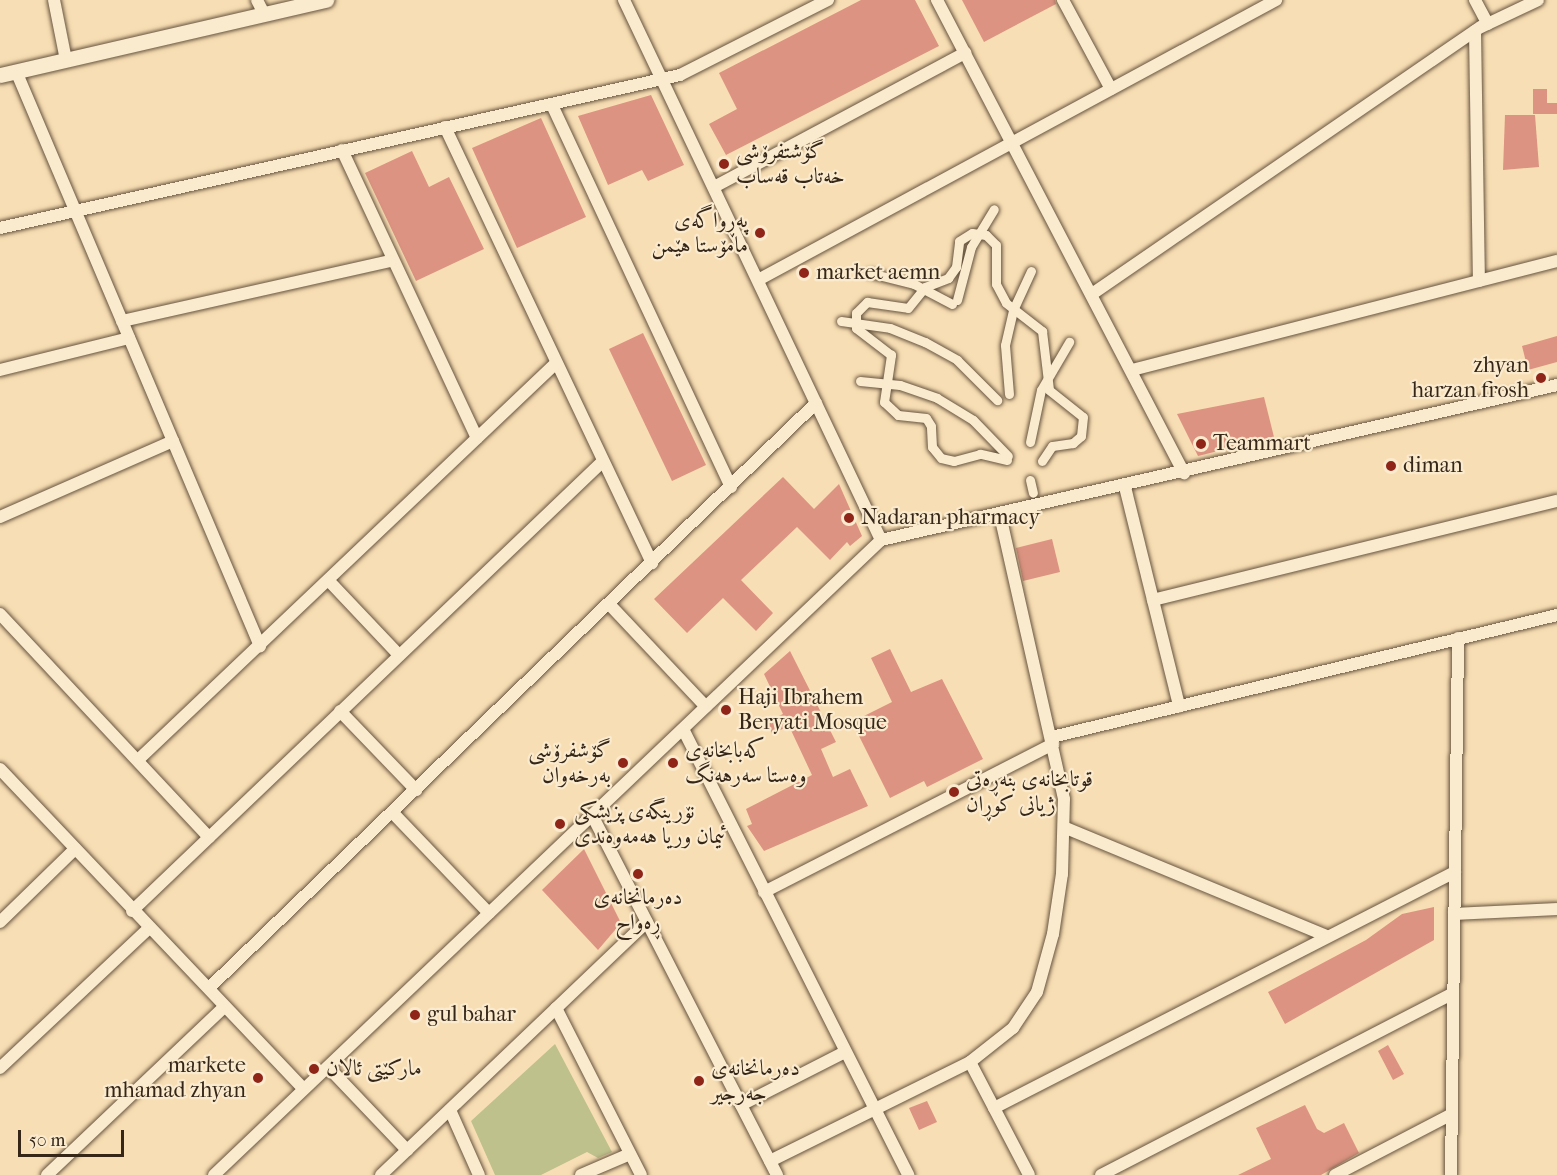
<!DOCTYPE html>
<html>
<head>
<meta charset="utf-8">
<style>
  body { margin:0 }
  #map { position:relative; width:1557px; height:1175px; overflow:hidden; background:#f8deb4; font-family:"IM FELL French Canon",Amiri,serif }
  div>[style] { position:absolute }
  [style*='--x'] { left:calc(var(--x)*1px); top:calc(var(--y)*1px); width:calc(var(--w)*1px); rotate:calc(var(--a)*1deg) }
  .green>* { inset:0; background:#bec18c }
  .building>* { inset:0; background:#dc9381 }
  .roads { filter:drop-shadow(0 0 2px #66543f) drop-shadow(0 0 2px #66543f) }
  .pedestrian>* { height:9px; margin:-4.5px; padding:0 4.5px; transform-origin:4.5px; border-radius:4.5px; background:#faeace }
  .minor>* { height:12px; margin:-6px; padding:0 6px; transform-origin:6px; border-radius:6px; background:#faeace }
  .tertiary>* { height:15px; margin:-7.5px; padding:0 7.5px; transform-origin:7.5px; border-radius:7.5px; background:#faeace }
  .dots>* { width:16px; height:16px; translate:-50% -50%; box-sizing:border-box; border:3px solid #faeace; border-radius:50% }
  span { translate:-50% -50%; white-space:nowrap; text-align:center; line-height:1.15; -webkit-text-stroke:4.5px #faeace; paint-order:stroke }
  .poi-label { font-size:22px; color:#352618 }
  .left { translate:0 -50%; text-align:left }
  .right { translate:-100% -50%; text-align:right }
  .scale { position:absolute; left:18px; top:1130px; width:106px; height:27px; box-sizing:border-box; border:3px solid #352618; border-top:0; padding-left:8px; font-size:18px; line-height:21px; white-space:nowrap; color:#352618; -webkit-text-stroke:4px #faeace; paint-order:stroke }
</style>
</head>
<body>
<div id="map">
  <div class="green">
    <i style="clip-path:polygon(555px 1044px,612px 1152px,598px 1158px,587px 1152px,541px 1175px,495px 1175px,471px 1121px)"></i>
  </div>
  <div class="building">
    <i style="clip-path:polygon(861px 0,915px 0,939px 46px,726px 155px,709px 124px,737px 109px,719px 73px)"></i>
    <i style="clip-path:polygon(962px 0,1055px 0,1056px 4px,984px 42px)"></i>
    <i style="clip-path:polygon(1533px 89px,1547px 89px,1547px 103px,1557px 103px,1557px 114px,1533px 114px)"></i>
    <i style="clip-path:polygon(651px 95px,684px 165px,648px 181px,642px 170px,608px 185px,578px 116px)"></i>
    <i style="clip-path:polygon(1505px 115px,1535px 115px,1539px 167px,1503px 170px)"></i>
    <i style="clip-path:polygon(541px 118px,586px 217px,517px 248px,472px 148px)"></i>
    <i style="clip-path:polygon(412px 151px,429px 187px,449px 177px,484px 249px,416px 281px,365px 173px)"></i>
    <i style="clip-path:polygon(643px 333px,706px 465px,672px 481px,609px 349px)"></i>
    <i style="clip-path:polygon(1557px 336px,1557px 362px,1528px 370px,1522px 346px)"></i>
    <i style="clip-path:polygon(1264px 397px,1274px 437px,1198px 456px,1177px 414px)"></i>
    <i style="clip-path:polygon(783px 477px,814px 509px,839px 484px,862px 536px,850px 546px,847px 542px,830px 560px,797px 527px,741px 580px,773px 613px,756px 631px,723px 598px,687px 633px,654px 599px)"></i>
    <i style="clip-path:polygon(1052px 539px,1060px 572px,1023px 581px,1016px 548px)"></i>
    <i style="clip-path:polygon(890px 649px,911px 692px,942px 679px,983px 759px,927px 787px,924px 781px,890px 798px,852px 722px,892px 702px,871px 658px)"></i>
    <i style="clip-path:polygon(790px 651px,836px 742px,821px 749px,833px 777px,850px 769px,868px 806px,764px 851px,747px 826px,752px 824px,746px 809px,812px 775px,789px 726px,772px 734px,767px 722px,783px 714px,764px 674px)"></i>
    <i style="clip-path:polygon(584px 849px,621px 923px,598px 950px,542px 890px)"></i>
    <i style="clip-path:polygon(1434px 907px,1434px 940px,1285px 1024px,1268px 992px,1366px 940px,1402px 914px)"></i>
    <i style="clip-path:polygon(1388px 1045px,1404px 1074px,1393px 1080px,1378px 1051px)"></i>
    <i style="clip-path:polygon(927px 1101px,937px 1122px,919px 1130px,909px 1108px)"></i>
    <i style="clip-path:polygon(1305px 1105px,1317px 1129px,1324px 1133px,1344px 1123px,1359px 1153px,1321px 1175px,1238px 1175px,1271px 1159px,1256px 1128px)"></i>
  </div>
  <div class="roads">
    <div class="pedestrian">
      <i style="--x:870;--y:273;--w:45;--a:14"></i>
      <i style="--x:914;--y:284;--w:43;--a:27.8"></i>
      <i style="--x:957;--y:300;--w:55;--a:-75.2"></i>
      <i style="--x:971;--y:247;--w:44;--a:-58.8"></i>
      <i style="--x:841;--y:321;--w:49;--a:8.1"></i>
      <i style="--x:890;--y:328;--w:38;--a:22"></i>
      <i style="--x:925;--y:342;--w:37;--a:29"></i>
      <i style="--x:957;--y:360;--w:57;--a:45"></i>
      <i style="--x:860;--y:381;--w:40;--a:5.7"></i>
      <i style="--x:900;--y:385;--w:39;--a:19"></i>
      <i style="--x:937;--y:398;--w:42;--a:31.4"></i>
      <i style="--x:973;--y:420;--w:50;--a:45.8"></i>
      <i style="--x:1009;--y:394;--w:49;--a:-94.7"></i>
      <i style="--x:1005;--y:345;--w:36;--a:-77"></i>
      <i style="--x:1013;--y:310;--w:43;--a:-65.2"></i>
      <i style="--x:1030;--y:442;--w:53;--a:-78.1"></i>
      <i style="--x:1041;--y:390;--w:56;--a:-59.7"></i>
      <i style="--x:1007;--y:460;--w:28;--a:-167"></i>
      <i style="--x:980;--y:454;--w:27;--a:165"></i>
      <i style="--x:954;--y:461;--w:13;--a:-167"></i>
      <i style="--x:941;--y:458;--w:14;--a:-129"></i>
      <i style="--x:932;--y:447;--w:21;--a:-93"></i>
      <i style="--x:931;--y:426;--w:9;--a:-122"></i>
      <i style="--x:926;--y:418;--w:28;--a:-174"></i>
      <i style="--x:898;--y:415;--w:19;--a:-137"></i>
      <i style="--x:884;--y:402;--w:48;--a:-81.5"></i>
      <i style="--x:891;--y:355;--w:44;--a:-142.4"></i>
      <i style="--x:856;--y:328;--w:15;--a:-90"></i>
      <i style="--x:856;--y:313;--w:16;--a:-45"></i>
      <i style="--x:867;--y:302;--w:41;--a:8.3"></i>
      <i style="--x:908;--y:308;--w:27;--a:-51"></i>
      <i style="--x:925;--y:287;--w:25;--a:-21"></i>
      <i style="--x:948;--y:278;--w:14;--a:-54"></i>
      <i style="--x:956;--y:267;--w:26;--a:-83"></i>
      <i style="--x:959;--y:241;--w:15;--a:-32"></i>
      <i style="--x:972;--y:233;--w:14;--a:8"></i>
      <i style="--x:986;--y:235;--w:14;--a:45"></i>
      <i style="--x:996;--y:245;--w:39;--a:90"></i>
      <i style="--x:996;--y:284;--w:21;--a:62"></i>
      <i style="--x:1006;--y:303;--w:46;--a:37.9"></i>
      <i style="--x:1042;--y:331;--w:59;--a:83.2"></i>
      <i style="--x:1049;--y:390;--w:43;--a:38.5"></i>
      <i style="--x:1083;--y:417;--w:19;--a:96"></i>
      <i style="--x:1081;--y:436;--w:11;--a:139"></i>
      <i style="--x:1073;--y:443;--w:21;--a:172"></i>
      <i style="--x:1052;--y:446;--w:18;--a:124"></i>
      <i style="--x:1030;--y:480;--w:13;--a:77"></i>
    </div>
    <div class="minor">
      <i style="--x:54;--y:0;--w:61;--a:78.7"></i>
      <i style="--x:257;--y:0;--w:16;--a:63"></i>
      <i style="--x:624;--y:0;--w:598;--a:64.55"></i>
      <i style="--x:937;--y:0;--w:534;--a:62.43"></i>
      <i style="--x:1063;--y:0;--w:101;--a:61.7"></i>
      <i style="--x:1475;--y:0;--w:27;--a:62"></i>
      <i style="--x:1475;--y:31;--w:250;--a:89.1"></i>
      <i style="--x:16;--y:71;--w:625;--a:67.01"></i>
      <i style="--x:552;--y:105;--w:422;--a:64.9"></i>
      <i style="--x:445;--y:127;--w:483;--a:64.6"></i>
      <i style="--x:342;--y:150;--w:318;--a:64.9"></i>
      <i style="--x:714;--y:187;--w:285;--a:-28.1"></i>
      <i style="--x:0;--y:228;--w:697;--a:-12.68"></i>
      <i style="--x:680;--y:75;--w:166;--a:-26.9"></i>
      <i style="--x:758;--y:280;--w:589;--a:-28.39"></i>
      <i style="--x:1092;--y:294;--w:472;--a:-34.5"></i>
      <i style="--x:1481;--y:27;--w:63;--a:-25.3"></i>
      <i style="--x:122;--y:321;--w:275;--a:-12.6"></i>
      <i style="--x:0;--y:370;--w:133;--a:-13.9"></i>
      <i style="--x:1132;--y:370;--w:439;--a:-14.4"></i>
      <i style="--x:1125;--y:487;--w:226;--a:76.1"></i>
      <i style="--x:0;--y:517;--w:189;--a:-23.7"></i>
      <i style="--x:329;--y:581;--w:102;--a:46.6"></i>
      <i style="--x:1153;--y:600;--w:416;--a:-13.8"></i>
      <i style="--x:609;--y:604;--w:141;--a:46.7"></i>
      <i style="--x:0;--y:614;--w:306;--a:46.9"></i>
      <i style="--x:340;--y:711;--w:110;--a:46.1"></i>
      <i style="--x:683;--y:729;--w:500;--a:63.2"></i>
      <i style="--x:1052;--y:737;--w:520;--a:-13.58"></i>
      <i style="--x:138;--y:760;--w:576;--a:-43.52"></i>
      <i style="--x:0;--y:769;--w:441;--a:46.5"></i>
      <i style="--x:392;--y:812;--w:140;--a:46.2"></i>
      <i style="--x:592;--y:815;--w:405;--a:62.8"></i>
      <i style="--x:1066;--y:828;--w:282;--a:22.5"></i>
      <i style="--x:764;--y:892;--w:325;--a:-27.1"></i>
      <i style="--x:132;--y:911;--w:651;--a:-43.69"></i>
      <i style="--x:1454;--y:914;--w:103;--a:-2.8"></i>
      <i style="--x:0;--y:922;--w:105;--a:-44.2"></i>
      <i style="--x:209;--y:988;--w:843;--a:-43.94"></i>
      <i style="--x:556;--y:1008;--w:187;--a:63"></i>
      <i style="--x:970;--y:1062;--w:127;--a:62.4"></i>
      <i style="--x:328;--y:1067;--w:115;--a:46.4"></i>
      <i style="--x:0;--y:1068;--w:204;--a:-43.2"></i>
      <i style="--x:741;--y:1105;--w:117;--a:-27"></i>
      <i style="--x:994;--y:1108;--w:518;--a:-27.11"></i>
      <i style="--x:450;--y:1110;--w:71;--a:66"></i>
      <i style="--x:770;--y:1161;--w:223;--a:-26.3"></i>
      <i style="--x:970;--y:1062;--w:55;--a:-38.3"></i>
      <i style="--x:1013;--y:1028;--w:43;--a:-56.3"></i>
      <i style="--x:1037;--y:992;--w:60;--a:-74.6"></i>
      <i style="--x:1053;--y:934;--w:61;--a:-81.5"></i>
      <i style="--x:1062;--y:874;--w:75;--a:-88.5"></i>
      <i style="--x:1064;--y:799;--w:290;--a:-102.7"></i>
      <i style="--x:47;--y:1175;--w:244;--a:-43.5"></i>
      <i style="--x:214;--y:1175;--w:921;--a:-43.59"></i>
      <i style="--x:881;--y:540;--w:694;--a:-12.91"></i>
      <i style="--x:381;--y:1175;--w:367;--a:-43.6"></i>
      <i style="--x:581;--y:1175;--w:53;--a:-23.2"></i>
      <i style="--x:1101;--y:1175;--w:396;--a:-27.3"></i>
      <i style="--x:1335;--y:1175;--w:132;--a:-27.5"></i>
      <i style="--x:1451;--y:1175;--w:537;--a:-89.25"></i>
    </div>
    <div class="tertiary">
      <i style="--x:0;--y:75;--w:335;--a:-13"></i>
    </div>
  </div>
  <div class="dots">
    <i style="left:724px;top:164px;background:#8f2418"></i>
    <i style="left:760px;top:233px;background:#8f2418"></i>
    <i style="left:804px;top:273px;background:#8f2418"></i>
    <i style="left:1541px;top:378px;background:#8f2418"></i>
    <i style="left:1201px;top:444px;background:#8f2418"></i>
    <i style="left:1391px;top:466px;background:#8f2418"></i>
    <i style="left:849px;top:518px;background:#8f2418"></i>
    <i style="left:726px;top:710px;background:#8f2418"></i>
    <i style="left:623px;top:763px;background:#8f2418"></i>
    <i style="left:673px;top:763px;background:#8f2418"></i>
    <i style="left:954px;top:792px;background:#8f2418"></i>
    <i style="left:560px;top:824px;background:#8f2418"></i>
    <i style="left:638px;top:874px;background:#8f2418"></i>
    <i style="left:415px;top:1015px;background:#8f2418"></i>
    <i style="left:314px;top:1069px;background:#8f2418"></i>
    <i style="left:258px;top:1078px;background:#8f2418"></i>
    <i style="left:699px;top:1081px;background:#8f2418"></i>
  </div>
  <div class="poi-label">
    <span class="left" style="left:736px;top:164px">گۆشتفرۆشی<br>خەتاب قەساب</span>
    <span class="right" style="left:748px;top:233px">پەڕواگەی<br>مامۆستا هێمن</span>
    <span class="left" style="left:816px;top:273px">market aemn</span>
    <span class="right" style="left:1529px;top:378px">zhyan<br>harzan frosh</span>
    <span class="left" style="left:1213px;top:444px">Teammart</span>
    <span class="left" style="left:1403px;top:466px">diman</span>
    <span class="left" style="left:861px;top:518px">Nadaran pharmacy</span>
    <span class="left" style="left:738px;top:710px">Haji Ibrahem<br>Beryati Mosque</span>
    <span class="right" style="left:611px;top:763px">گۆشفرۆشی<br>بەرخەوان</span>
    <span class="left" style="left:685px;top:763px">کەبابخانەی<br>وەستا سەرهەنگ</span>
    <span class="left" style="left:966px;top:792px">قوتابخانەی بنەڕەتی<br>ژیانی کوڕان</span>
    <span class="left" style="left:574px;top:824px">نۆرینگەی پزیشکی<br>ئیمان وریا هەمەوەندی</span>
    <span style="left:638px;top:910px">دەرمانخانەی<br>ڕەواح</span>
    <span class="left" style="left:427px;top:1015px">gul bahar</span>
    <span class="right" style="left:246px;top:1078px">markete<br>mhamad zhyan</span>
    <span class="left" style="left:711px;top:1081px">دەرمانخانەی<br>جەرجیر</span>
    <span class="left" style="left:326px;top:1069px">مارکێتی ئالان</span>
  </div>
  <div class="scale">50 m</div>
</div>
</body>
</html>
